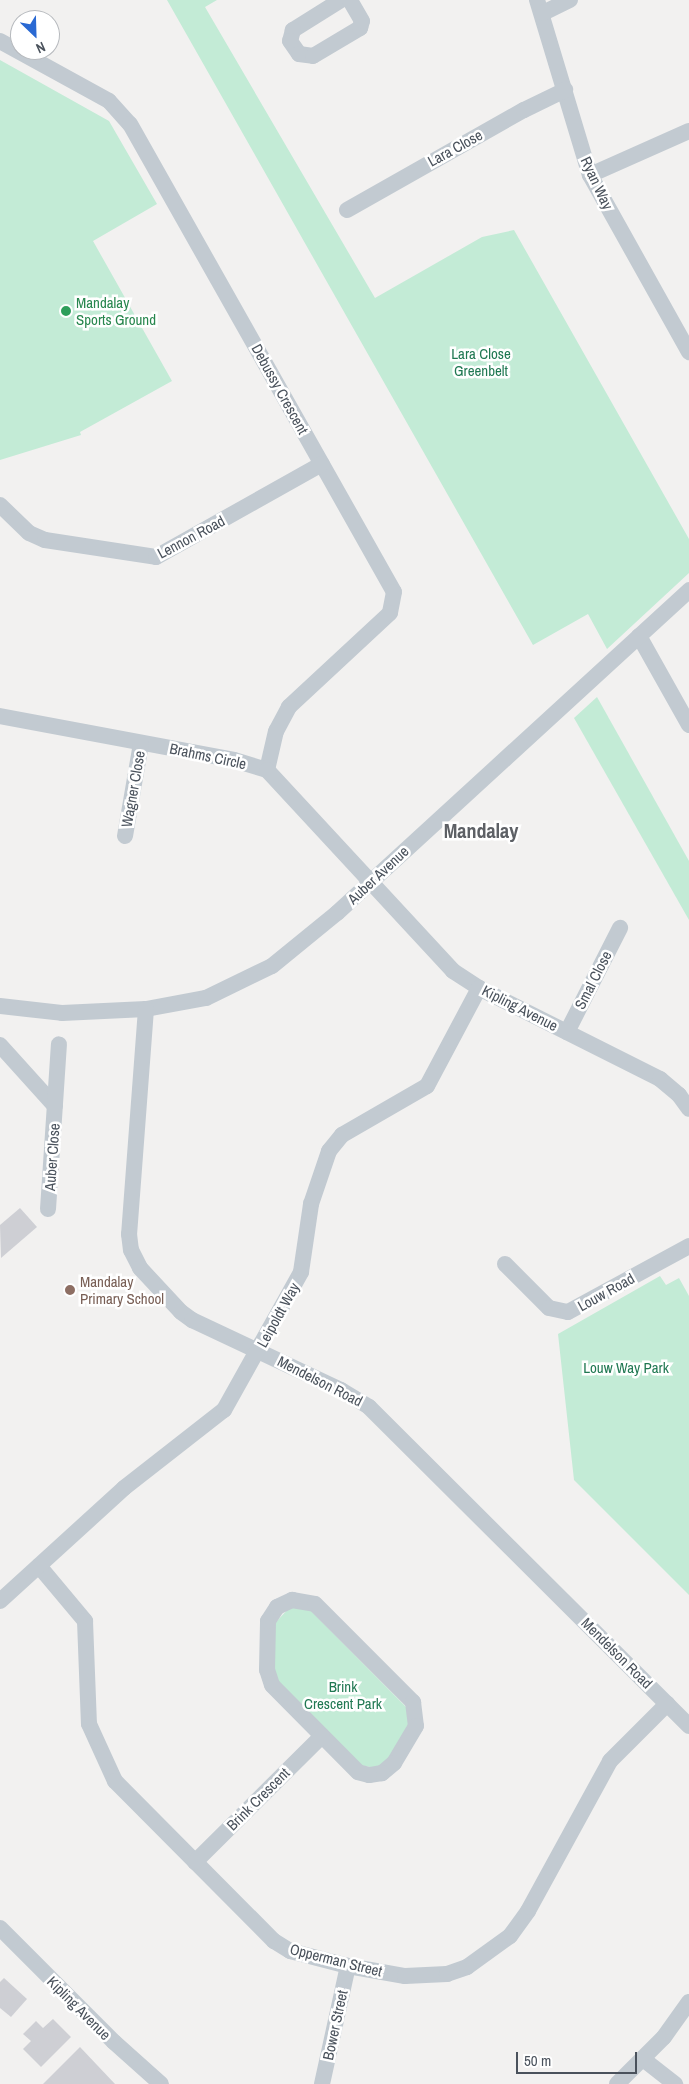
<!DOCTYPE html>
<html>
<head>
<meta charset="utf-8">
<style>
  body { margin:0 }
  #map { position:relative; width:689px; height:2084px; overflow:hidden; background:#f2f1f0; font-family:"Archivo Narrow",sans-serif }
  div>[style] { position:absolute }
  [style*='--x'] { left:calc(var(--x)*1px); top:calc(var(--y)*1px); width:calc(var(--w)*1px); rotate:calc(var(--a)*1deg) }
  .green>* { inset:0; background:#c3ebd6 }
  .building>* { inset:0; background:#cecfd4 }
  .minor>* { height:16px; margin:-8px; padding:0 8px; transform-origin:8px; border-radius:8px; background:#c2cad1 }
  .dots>* { width:14px; height:14px; translate:-50% -50%; box-sizing:border-box; border:2px solid #fff; border-radius:50% }
  span { translate:-50% -50%; white-space:nowrap; text-align:center; line-height:1.15; -webkit-text-stroke:5px #fff; paint-order:stroke }
  .street-label { font-size:15px; color:#4a525c }
  .leisure-label { font-size:15px; color:#27864d }
  .left { translate:0 -50%; text-align:left }
  .park-label { font-size:15px; color:#207852 }
  .education-label { font-size:15px; color:#785e54 }
  .district-label { font-size:20px; color:#5d6065; font-weight:700 }
  .north { position:absolute; left:10px; top:10px; width:50px; height:50px; box-sizing:border-box; background:#fff; border:1px solid #b7babe; border-radius:50%; rotate:156deg; font-size:14px; font-weight:700; line-height:20px; text-align:center; color:#4a525c }
  .north::after { content:''; display:block; margin:auto; width:18px; height:22px; background:#2a69d3; clip-path:polygon(50% 0,100% 100%,50% 72%,0 100%) }
  .scale { position:absolute; left:516px; top:2052px; width:121px; height:22px; box-sizing:border-box; border:2px solid #4a525c; border-top:0; padding-left:6px; font-size:15px; line-height:18px; white-space:nowrap; color:#4a525c; -webkit-text-stroke:4px #fff; paint-order:stroke }
</style>
</head>
<body>
<div id="map">
  <div class="green">
    <i style="clip-path:polygon(167px 0,217px 0,205px 7px,375px 298px,482px 237px,514px 230px,689px 539px,689px 573px,607px 649px,588px 614px,533px 645px)"></i>
    <i style="clip-path:polygon(0 60px,109px 121px,157px 204px,93px 241px,172px 381px,80px 432px,81px 435px,0 460px)"></i>
    <i style="clip-path:polygon(597px 697px,689px 861px,689px 920px,574px 718px)"></i>
    <i style="clip-path:polygon(660px 1276px,666px 1285px,679px 1278px,689px 1296px,689px 1595px,574px 1480px,558px 1334px)"></i>
    <i style="clip-path:polygon(290px 1607px,309px 1609px,408px 1709px,410px 1721px,389px 1760px,375px 1768px,360px 1765px,278px 1683px,275px 1675px,275px 1623px)"></i>
  </div>
  <div class="building">
    <i style="clip-path:polygon(20px 1208px,37px 1227px,1px 1258px,0 1225px)"></i>
    <i style="clip-path:polygon(4px 1978px,27px 1999px,11px 2017px,0 2008px,0 1982px)"></i>
    <i style="clip-path:polygon(53px 2019px,71px 2037px,41px 2067px,23px 2049px,31px 2041px,23px 2034px,36px 2021px,43px 2028px)"></i>
    <i style="clip-path:polygon(80px 2047px,115px 2084px,43px 2084px)"></i>
  </div>
  <div class="minor">
    <i style="--x:341;--y:0;--w:57;--a:148"></i>
    <i style="--x:293;--y:30;--w:11;--a:105"></i>
    <i style="--x:290;--y:41;--w:16;--a:55"></i>
    <i style="--x:299;--y:54;--w:14;--a:8"></i>
    <i style="--x:313;--y:56;--w:55;--a:-30.8"></i>
    <i style="--x:360;--y:28;--w:7;--a:-74"></i>
    <i style="--x:362;--y:21;--w:24;--a:-120"></i>
    <i style="--x:537;--y:0;--w:183;--a:73.2"></i>
    <i style="--x:590;--y:175;--w:203;--a:60.8"></i>
    <i style="--x:543;--y:13;--w:30;--a:-26"></i>
    <i style="--x:0;--y:41;--w:124;--a:28.8"></i>
    <i style="--x:109;--y:101;--w:31;--a:48"></i>
    <i style="--x:130;--y:124;--w:537;--a:60.57"></i>
    <i style="--x:394;--y:592;--w:21;--a:101"></i>
    <i style="--x:390;--y:613;--w:138;--a:137.1"></i>
    <i style="--x:289;--y:707;--w:27;--a:118"></i>
    <i style="--x:276;--y:731;--w:40;--a:103"></i>
    <i style="--x:590;--y:175;--w:108;--a:-24"></i>
    <i style="--x:347;--y:210;--w:203;--a:-29.5"></i>
    <i style="--x:524;--y:110;--w:46;--a:-26"></i>
    <i style="--x:0;--y:505;--w:40;--a:44"></i>
    <i style="--x:29;--y:533;--w:17;--a:24"></i>
    <i style="--x:45;--y:540;--w:112;--a:8.7"></i>
    <i style="--x:156;--y:557;--w:190;--a:-29.3"></i>
    <i style="--x:639;--y:636;--w:102;--a:60.7"></i>
    <i style="--x:0;--y:716;--w:238;--a:10.6"></i>
    <i style="--x:234;--y:760;--w:34;--a:17"></i>
    <i style="--x:267;--y:770;--w:274;--a:47.2"></i>
    <i style="--x:453;--y:971;--w:31;--a:33"></i>
    <i style="--x:479;--y:988;--w:203;--a:26.7"></i>
    <i style="--x:660;--y:1079;--w:25;--a:40"></i>
    <i style="--x:679;--y:1095;--w:17;--a:54"></i>
    <i style="--x:125;--y:836;--w:94;--a:-80.2"></i>
    <i style="--x:0;--y:1006;--w:62;--a:6.4"></i>
    <i style="--x:62;--y:1013;--w:84;--a:-2.7"></i>
    <i style="--x:146;--y:1009;--w:61;--a:-10.4"></i>
    <i style="--x:206;--y:998;--w:73;--a:-25.9"></i>
    <i style="--x:272;--y:966;--w:84;--a:-39.2"></i>
    <i style="--x:337;--y:913;--w:478;--a:-42.5"></i>
    <i style="--x:146;--y:1009;--w:226;--a:94.3"></i>
    <i style="--x:129;--y:1234;--w:16;--a:83"></i>
    <i style="--x:131;--y:1250;--w:20;--a:63"></i>
    <i style="--x:140;--y:1268;--w:60;--a:47"></i>
    <i style="--x:181;--y:1312;--w:14;--a:36"></i>
    <i style="--x:192;--y:1320;--w:165;--a:25.2"></i>
    <i style="--x:341;--y:1390;--w:33;--a:31"></i>
    <i style="--x:369;--y:1407;--w:452;--a:44.9"></i>
    <i style="--x:567;--y:1032;--w:117;--a:-63"></i>
    <i style="--x:0;--y:1045;--w:82;--a:48"></i>
    <i style="--x:48;--y:1209;--w:165;--a:-86.2"></i>
    <i style="--x:505;--y:1264;--w:62;--a:45"></i>
    <i style="--x:549;--y:1308;--w:19;--a:12"></i>
    <i style="--x:568;--y:1312;--w:138;--a:-28.6"></i>
    <i style="--x:39;--y:1566;--w:72;--a:50.1"></i>
    <i style="--x:85;--y:1621;--w:103;--a:87.8"></i>
    <i style="--x:89;--y:1724;--w:63;--a:65.5"></i>
    <i style="--x:115;--y:1781;--w:226;--a:45.2"></i>
    <i style="--x:274;--y:1941;--w:19;--a:32"></i>
    <i style="--x:290;--y:1951;--w:60;--a:14.5"></i>
    <i style="--x:348;--y:1966;--w:58;--a:10"></i>
    <i style="--x:405;--y:1976;--w:42;--a:-2.7"></i>
    <i style="--x:447;--y:1974;--w:21;--a:-19"></i>
    <i style="--x:467;--y:1967;--w:53;--a:-35.8"></i>
    <i style="--x:510;--y:1936;--w:31;--a:-54"></i>
    <i style="--x:528;--y:1911;--w:171;--a:-61.3"></i>
    <i style="--x:610;--y:1761;--w:81;--a:-45"></i>
    <i style="--x:292;--y:1600;--w:23;--a:10"></i>
    <i style="--x:315;--y:1604;--w:139;--a:45"></i>
    <i style="--x:413;--y:1702;--w:24;--a:83"></i>
    <i style="--x:416;--y:1726;--w:43;--a:120.7"></i>
    <i style="--x:394;--y:1763;--w:16;--a:140"></i>
    <i style="--x:382;--y:1773;--w:13;--a:171"></i>
    <i style="--x:369;--y:1775;--w:11;--a:-165"></i>
    <i style="--x:358;--y:1772;--w:122;--a:-134.7"></i>
    <i style="--x:272;--y:1685;--w:16;--a:-108"></i>
    <i style="--x:267;--y:1670;--w:49;--a:-88.8"></i>
    <i style="--x:268;--y:1621;--w:17;--a:-57"></i>
    <i style="--x:277;--y:1607;--w:17;--a:-25"></i>
    <i style="--x:0;--y:1601;--w:168;--a:-42.3"></i>
    <i style="--x:124;--y:1488;--w:127;--a:-38"></i>
    <i style="--x:224;--y:1410;--w:158;--a:-60.8"></i>
    <i style="--x:301;--y:1272;--w:69;--a:-81.6"></i>
    <i style="--x:311;--y:1204;--w:56;--a:-71.2"></i>
    <i style="--x:329;--y:1151;--w:21;--a:-51"></i>
    <i style="--x:342;--y:1135;--w:98;--a:-30"></i>
    <i style="--x:427;--y:1086;--w:111;--a:-62"></i>
    <i style="--x:195;--y:1862;--w:179;--a:-44.8"></i>
    <i style="--x:0;--y:1928;--w:161;--a:45"></i>
    <i style="--x:114;--y:2042;--w:63;--a:41.8"></i>
    <i style="--x:643;--y:2059;--w:41;--a:38"></i>
    <i style="--x:322;--y:2084;--w:121;--a:-77.6"></i>
    <i style="--x:617;--y:2084;--w:66;--a:-45"></i>
    <i style="--x:664;--y:2037;--w:43;--a:-54.5"></i>
  </div>
  <div class="dots">
    <i style="left:66px;top:311px;background:#2e9e5b"></i>
    <i style="left:70px;top:1290px;background:#8d6e63"></i>
  </div>
  <div class="street-label">
    <span style="left:455px;top:148px;rotate:-29deg">Lara Close</span>
    <span style="left:597px;top:183px;rotate:65deg">Ryan Way</span>
    <span style="left:280px;top:389px;rotate:61deg">Debussy Crescent</span>
    <span style="left:191px;top:537px;rotate:-28deg">Lennon Road</span>
    <span style="left:208px;top:756px;rotate:12deg">Brahms Circle</span>
    <span style="left:133px;top:789px;rotate:-80deg">Wagner Close</span>
    <span style="left:378px;top:875px;rotate:-43deg">Auber Avenue</span>
    <span style="left:593px;top:980px;rotate:-63deg">Smal Close</span>
    <span style="left:520px;top:1008px;rotate:27deg">Kipling Avenue</span>
    <span style="left:52px;top:1157px;rotate:-86deg">Auber Close</span>
    <span style="left:606px;top:1292px;rotate:-29deg">Louw Road</span>
    <span style="left:278px;top:1315px;rotate:-61deg">Leipoldt Way</span>
    <span style="left:320px;top:1381px;rotate:27deg">Mendelson Road</span>
    <span style="left:617px;top:1653px;rotate:45deg">Mendelson Road</span>
    <span style="left:258px;top:1799px;rotate:-45deg">Brink Crescent</span>
    <span style="left:336px;top:1960px;rotate:14deg">Opperman Street</span>
    <span style="left:79px;top:2008px;rotate:45deg">Kipling Avenue</span>
    <span style="left:335px;top:2025px;rotate:-78deg">Bower Street</span>
  </div>
  <div class="leisure-label">
    <span class="left" style="left:76px;top:311px">Mandalay<br>Sports Ground</span>
  </div>
  <div class="park-label">
    <span style="left:481px;top:362px">Lara Close<br>Greenbelt</span>
    <span style="left:626px;top:1368px">Louw Way Park</span>
    <span style="left:343px;top:1695px">Brink<br>Crescent Park</span>
  </div>
  <div class="education-label">
    <span class="left" style="left:80px;top:1290px">Mandalay<br>Primary School</span>
  </div>
  <div class="district-label">
    <span style="left:481px;top:830px">Mandalay</span>
  </div>
  <div class="north">N</div>
  <div class="scale">50 m</div>
</div>
</body>
</html>
